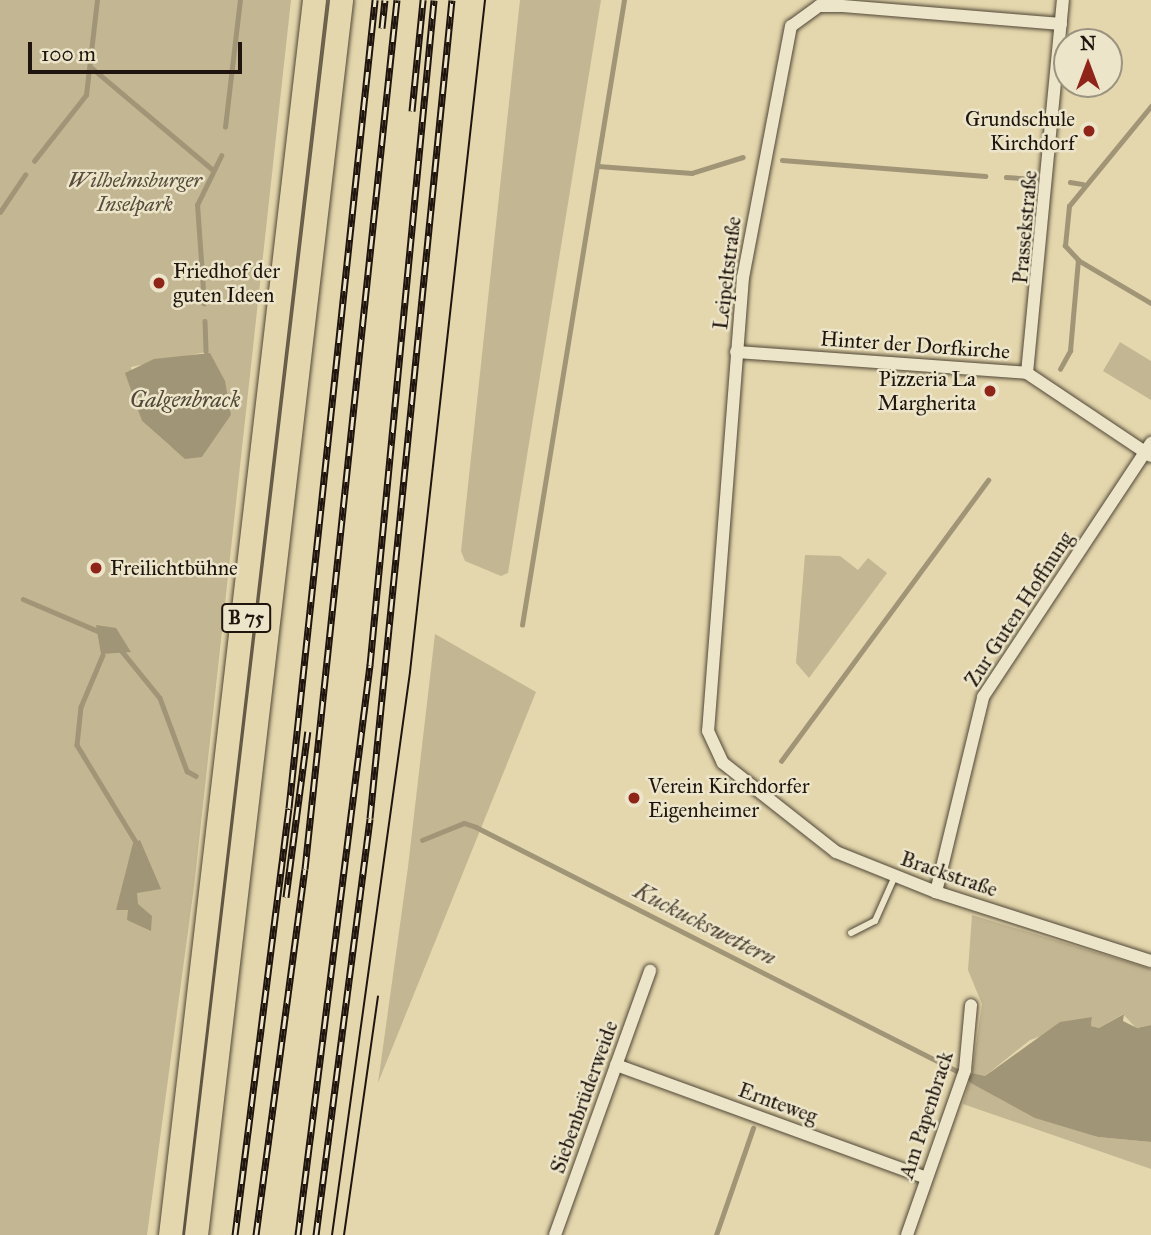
<!DOCTYPE html>
<html>
<head>
<meta charset="utf-8">
<style>
  body { margin:0 }
  #map { position:relative; width:1151px; height:1235px; overflow:hidden; background:#e4d7ad; font-family:"IM FELL Great Primer",serif }
  div>[style] { position:absolute }
  [style*='--x'] { left:calc(var(--x)*1px); top:calc(var(--y)*1px); width:calc(var(--w)*1px); rotate:calc(var(--a)*1deg) }
  .green>* { inset:0; background:#c3b692 }
  .water>* { inset:0; background:#a19577 }
  .stream>* { height:4.5px; margin:-2.25px; padding:0 2.25px; transform-origin:2.25px; border-radius:2.25px; background:#a19577 }
  .roads { filter:drop-shadow(0 0 2px #504636) drop-shadow(0 0 2px #504636) }
  .lane>* { height:6px; margin:-3px; padding:0 3px; transform-origin:3px; border-radius:3px; background:#ede5ca }
  .street>* { height:12px; margin:-6px; padding:0 6px; transform-origin:6px; border-radius:6px; background:#ede5ca }
  .highway>* { height:23px; margin:-11.5px; padding:0 11.5px; transform-origin:11.5px; border-radius:11.5px; background:#e4d7ad }
  .tram>* { height:2px; margin:-1px; padding:0 1px; transform-origin:1px; border-radius:1px; background:#1f150e }
  .rail>* { height:7px; margin-top:-3.5px; transform-origin:0; background:repeating-linear-gradient(90deg,#ede5ca 0 13px,#1f150e 0 26px); box-sizing:border-box; border-block:2px solid #1f150e }
  .dots>* { width:19px; height:19px; translate:-50% -50%; box-sizing:border-box; border:4px solid #ede5ca; border-radius:50% }
  span { translate:-50% -50%; white-space:nowrap; text-align:center; line-height:1.15; -webkit-text-stroke:5px #ede5ca; paint-order:stroke }
  .shield-label span { padding:2px 5px; background:#ede5ca; border:2px solid; border-radius:5px; -webkit-text-stroke-width:0 }
  .shield-label { font-size:19px; color:#1f150e; font-weight:700 }
  .poi-label { font-size:21px; color:#1f150e }
  .right { translate:-100% -50%; text-align:right }
  .left { translate:0 -50%; text-align:left }
  .park-label { font-size:21px; color:#584d3c; font-style:italic }
  .street-label { font-size:21px; color:#1f150e }
  .water-label { font-size:23px; color:#534838; font-style:italic }
  .north { position:absolute; left:1053px; top:28px; width:70px; height:70px; box-sizing:border-box; background:#ede5ca; border:2px solid #9b927f; border-radius:50%; rotate:0deg; font-size:19px; font-weight:700; line-height:28px; text-align:center; color:#1f150e }
  .north::after { content:''; display:block; margin:auto; width:24px; height:32px; background:#8f2418; clip-path:polygon(50% 0,100% 100%,50% 72%,0 100%) }
  .scale { position:absolute; left:28px; top:42px; width:214px; height:32px; box-sizing:border-box; border:4px solid #1f150e; border-top:0; padding-left:9px; font-size:21px; line-height:24px; white-space:nowrap; color:#1f150e; -webkit-text-stroke:5px #ede5ca; paint-order:stroke }
</style>
</head>
<body>
<div id="map">
  <div class="green">
    <i style="clip-path:polygon(evenodd,0 0,291px 0,194px 887px,147px 1235px,0 1235px,0 0,206px 352px,231px 415px,202px 457px,170px 446px,142px 421px,131px 367px,206px 352px)"></i>
    <i style="clip-path:polygon(520px 0,601px 0,508px 573px,501px 576px,465px 561px,461px 551px)"></i>
    <i style="clip-path:polygon(1120px 342px,1151px 361px,1151px 400px,1103px 371px)"></i>
    <i style="clip-path:polygon(805px 555px,840px 556px,858px 570px,868px 558px,887px 573px,809px 678px,796px 663px)"></i>
    <i style="clip-path:polygon(435px 634px,536px 692px,378px 1083px,408px 867px)"></i>
    <i style="clip-path:polygon(972px 915px,1151px 969px,1151px 1025px,1136px 1028px,1123px 1014px,1099px 1028px,1091px 1026px,1092px 1018px,1030px 1040px,985px 1076px,972px 1073px,982px 1004px,968px 970px)"></i>
    <i style="clip-path:polygon(969px 1082px,1098px 1137px,1151px 1142px,1151px 1169px,963px 1104px)"></i>
  </div>
  <div class="water">
    <i style="clip-path:polygon(210px 353px,225px 381px,231px 415px,202px 457px,185px 459px,142px 421px,125px 373px,154px 359px)"></i>
    <i style="clip-path:polygon(96px 625px,116px 628px,131px 652px,101px 654px)"></i>
    <i style="clip-path:polygon(140px 840px,161px 889px,137px 893px,138px 904px,152px 916px,151px 931px,127px 920px,128px 910px,116px 910px,133px 843px)"></i>
    <i style="clip-path:polygon(1124px 1014px,1123px 1021px,1137px 1028px,1151px 1025px,1151px 1014px,1151px 1142px,1098px 1137px,1035px 1118px,969px 1082px,972px 1073px,985px 1076px,1060px 1022px,1092px 1017px,1091px 1026px,1099px 1028px)"></i>
  </div>
  <div class="stream">
    <i style="--x:92;--y:68;--w:158;--a:40.1"></i>
    <i style="--x:225;--y:127;--w:128;--a:-83.3"></i>
    <i style="--x:782;--y:160;--w:204;--a:4.5"></i>
    <i style="--x:34;--y:161;--w:84;--a:-51.8"></i>
    <i style="--x:86;--y:95;--w:96;--a:-83.4"></i>
    <i style="--x:598;--y:166;--w:94;--a:4.3"></i>
    <i style="--x:692;--y:173;--w:53;--a:-17.4"></i>
    <i style="--x:1006;--y:177;--w:29;--a:4"></i>
    <i style="--x:1070;--y:182;--w:13;--a:9"></i>
    <i style="--x:0;--y:212;--w:45;--a:-56"></i>
    <i style="--x:1078;--y:260;--w:85;--a:30.5"></i>
    <i style="--x:204;--y:304;--w:99;--a:-94"></i>
    <i style="--x:197;--y:205;--w:55;--a:-63.9"></i>
    <i style="--x:205;--y:321;--w:30;--a:88"></i>
    <i style="--x:1060;--y:369;--w:21;--a:-61"></i>
    <i style="--x:1070;--y:351;--w:91;--a:-85"></i>
    <i style="--x:1078;--y:260;--w:19;--a:-133"></i>
    <i style="--x:1065;--y:246;--w:40;--a:-84.3"></i>
    <i style="--x:1069;--y:206;--w:129;--a:-50.6"></i>
    <i style="--x:23;--y:599;--w:82;--a:23.1"></i>
    <i style="--x:522;--y:625;--w:633;--a:-80.73"></i>
    <i style="--x:121;--y:650;--w:62;--a:50.9"></i>
    <i style="--x:160;--y:698;--w:78;--a:69.7"></i>
    <i style="--x:187;--y:771;--w:10;--a:29"></i>
    <i style="--x:103;--y:655;--w:56;--a:112.9"></i>
    <i style="--x:81;--y:707;--w:38;--a:96"></i>
    <i style="--x:77;--y:745;--w:114;--a:58.7"></i>
    <i style="--x:781;--y:761;--w:349;--a:-53.6"></i>
    <i style="--x:422;--y:840;--w:45;--a:-22"></i>
    <i style="--x:464;--y:823;--w:13;--a:18"></i>
    <i style="--x:476;--y:827;--w:555;--a:26.89"></i>
    <i style="--x:716;--y:1235;--w:113;--a:-70.9"></i>
  </div>
  <div class="roads">
    <div class="lane">
      <i style="--x:851;--y:933;--w:27;--a:-27"></i>
      <i style="--x:875;--y:921;--w:49;--a:-66"></i>
    </div>
    <div class="street">
      <i style="--x:1061;--y:24;--w:222;--a:-175.3"></i>
      <i style="--x:840;--y:6;--w:21;--a:180"></i>
      <i style="--x:819;--y:6;--w:34;--a:144"></i>
      <i style="--x:791;--y:26;--w:256;--a:100.8"></i>
      <i style="--x:743;--y:277;--w:455;--a:94.4"></i>
      <i style="--x:708;--y:731;--w:35;--a:65"></i>
      <i style="--x:723;--y:763;--w:144;--a:38.2"></i>
      <i style="--x:836;--y:852;--w:108;--a:21.8"></i>
      <i style="--x:936;--y:892;--w:226;--a:17.8"></i>
      <i style="--x:736;--y:352;--w:292;--a:4.1"></i>
      <i style="--x:1027;--y:373;--w:149;--a:33.8"></i>
      <i style="--x:1027;--y:373;--w:375;--a:-84.5"></i>
      <i style="--x:936;--y:892;--w:201;--a:-76.4"></i>
      <i style="--x:983;--y:697;--w:305;--a:-56.5"></i>
      <i style="--x:616;--y:1065;--w:330;--a:20"></i>
      <i style="--x:555;--y:1235;--w:281;--a:-70.2"></i>
      <i style="--x:907;--y:1235;--w:175;--a:-70.6"></i>
      <i style="--x:965;--y:1070;--w:65;--a:-84.7"></i>
    </div>
    <div class="highway">
      <i style="--x:170;--y:1235;--w:1243;--a:-83.35"></i>
      <i style="--x:196;--y:1235;--w:1243;--a:-83.3"></i>
    </div>
  </div>
  <div class="tram">
    <i style="--x:332;--y:1235;--w:568;--a:-82.11"></i>
    <i style="--x:410;--y:672;--w:676;--a:-83.63"></i>
    <i style="--x:344;--y:1235;--w:241;--a:-81.9"></i>
  </div>
  <div class="rail">
    <i style="--x:382;--y:28;--w:28;--a:-84"></i>
    <i style="--x:412;--y:111;--w:112;--a:-84.3"></i>
    <i style="--x:286;--y:897;--w:167;--a:-82.5"></i>
    <i style="--x:235;--y:1235;--w:430;--a:-82.8"></i>
    <i style="--x:289;--y:808;--w:813;--a:-83.92"></i>
    <i style="--x:256;--y:1235;--w:369;--a:-82.4"></i>
    <i style="--x:305;--y:869;--w:874;--a:-83.96"></i>
    <i style="--x:298;--y:1235;--w:575;--a:-82.8"></i>
    <i style="--x:370;--y:665;--w:668;--a:-84.5"></i>
    <i style="--x:316;--y:1235;--w:420;--a:-82.6"></i>
    <i style="--x:370;--y:818;--w:822;--a:-84.28"></i>
  </div>
  <div class="dots">
    <i style="left:1089px;top:131px;background:#8f2418"></i>
    <i style="left:159px;top:283px;background:#8f2418"></i>
    <i style="left:990px;top:391px;background:#8f2418"></i>
    <i style="left:96px;top:568px;background:#8f2418"></i>
    <i style="left:634px;top:798px;background:#8f2418"></i>
  </div>
  <div class="shield-label">
    <span style="left:246px;top:618px">B 75</span>
  </div>
  <div class="poi-label">
    <span class="right" style="left:1075px;top:131px">Grundschule<br>Kirchdorf</span>
    <span class="left" style="left:173px;top:283px">Friedhof der<br>guten Ideen</span>
    <span class="right" style="left:976px;top:391px">Pizzeria La<br>Margherita</span>
    <span class="left" style="left:110px;top:568px">Freilichtbühne</span>
    <span class="left" style="left:648px;top:798px">Verein Kirchdorfer<br>Eigenheimer</span>
  </div>
  <div class="park-label">
    <span style="left:135px;top:192px">Wilhelmsburger<br>Inselpark</span>
  </div>
  <div class="street-label">
    <span style="left:1025px;top:227px;rotate:-85deg">Prassekstraße</span>
    <span style="left:727px;top:273px;rotate:-83deg">Leipeltstraße</span>
    <span style="left:915px;top:345px;rotate:4deg">Hinter der Dorfkirche</span>
    <span style="left:1019px;top:609px;rotate:-57deg">Zur Guten Hoffnung</span>
    <span style="left:949px;top:874px;rotate:19deg">Brackstraße</span>
    <span style="left:584px;top:1097px;rotate:-70deg">Siebenbrüderweide</span>
    <span style="left:778px;top:1103px;rotate:20deg">Ernteweg</span>
    <span style="left:926px;top:1115px;rotate:-72deg">Am Papenbrack</span>
  </div>
  <div class="water-label">
    <span style="left:185px;top:399px">Galgenbrack</span>
    <span style="left:705px;top:924px;rotate:27deg">Kuckuckswettern</span>
  </div>
  <div class="north">N</div>
  <div class="scale">100 m</div>
</div>
</body>
</html>
